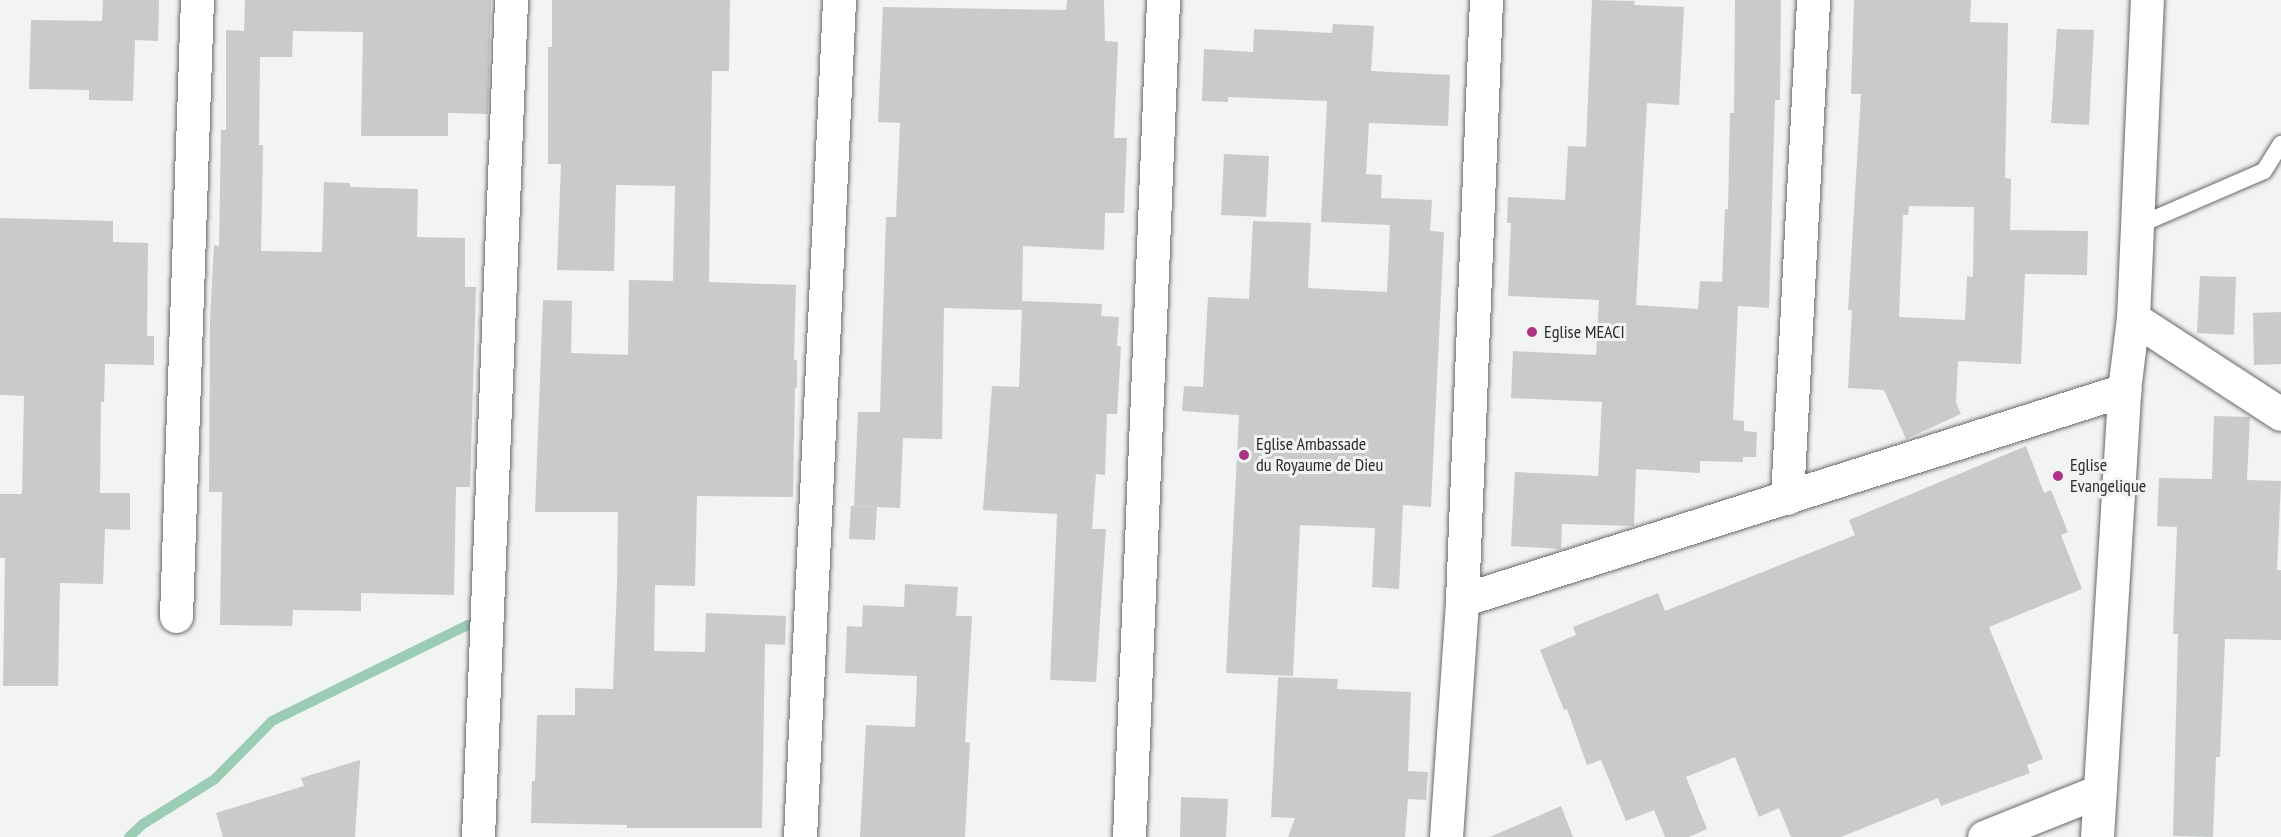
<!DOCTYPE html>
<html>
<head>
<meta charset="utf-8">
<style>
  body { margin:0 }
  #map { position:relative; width:2281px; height:837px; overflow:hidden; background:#f1f4f2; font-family:"PT Sans Narrow",sans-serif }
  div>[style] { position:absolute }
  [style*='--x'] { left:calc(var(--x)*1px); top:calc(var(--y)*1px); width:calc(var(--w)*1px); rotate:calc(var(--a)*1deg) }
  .stream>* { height:10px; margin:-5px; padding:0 5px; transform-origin:5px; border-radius:5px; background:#9bcdb4 }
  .building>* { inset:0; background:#c8cbc9 }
  .roads { filter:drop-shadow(0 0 2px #676968) drop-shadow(0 0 2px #676968) }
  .service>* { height:16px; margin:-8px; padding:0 8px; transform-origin:8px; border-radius:8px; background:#fff }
  .minor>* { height:33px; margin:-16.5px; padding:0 16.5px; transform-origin:16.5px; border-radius:16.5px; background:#fff }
  .dots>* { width:16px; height:16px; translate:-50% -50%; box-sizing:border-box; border:3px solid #f1f4f2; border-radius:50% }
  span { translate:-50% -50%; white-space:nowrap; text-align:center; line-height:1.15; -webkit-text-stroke:6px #f1f4f2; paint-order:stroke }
  .poi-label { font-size:18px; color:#2a2c2b }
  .left { translate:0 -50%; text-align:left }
</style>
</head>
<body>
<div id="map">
  <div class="stream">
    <i style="--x:129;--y:837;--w:19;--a:-43"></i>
    <i style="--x:143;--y:824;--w:85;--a:-32"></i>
    <i style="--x:215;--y:779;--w:81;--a:-45.5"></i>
    <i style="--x:272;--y:721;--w:218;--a:-26.1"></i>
  </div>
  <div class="building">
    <i style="clip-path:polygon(103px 0,159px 0,158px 41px,135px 40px,133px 101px,89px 100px,89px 90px,29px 89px,31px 20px,102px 21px)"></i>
    <i style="clip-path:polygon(245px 0,491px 0,488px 114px,448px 113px,448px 136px,361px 136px,363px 32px,293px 31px,292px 57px,260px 57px,259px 145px,263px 145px,261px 251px,322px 252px,324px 182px,350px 183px,350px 187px,418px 189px,417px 237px,465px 238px,465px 287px,476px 287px,470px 487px,456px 487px,454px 595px,361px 593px,361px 611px,293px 610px,292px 626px,220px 625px,222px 492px,209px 492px,210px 320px,214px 245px,219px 246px,221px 130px,226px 130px,226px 30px,244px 31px)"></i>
    <i style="clip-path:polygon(552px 0,730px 0,729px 71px,712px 71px,709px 282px,796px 285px,794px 360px,797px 360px,797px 388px,795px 387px,793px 497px,697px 496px,695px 586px,655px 585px,654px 651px,705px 652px,706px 613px,786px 616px,785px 645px,765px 644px,762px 828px,627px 828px,627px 825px,531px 823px,532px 781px,535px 781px,537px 715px,575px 715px,575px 688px,613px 689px,617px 584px,618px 512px,535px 512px,543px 300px,572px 301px,571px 353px,628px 355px,629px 280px,673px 281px,675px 186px,616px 185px,614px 271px,557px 270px,561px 164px,548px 164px,548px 47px,552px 47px)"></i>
    <i style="clip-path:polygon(1067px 0,1104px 0,1105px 41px,1118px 42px,1114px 138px,1127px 138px,1124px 213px,1105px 213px,1104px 250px,1023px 246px,1022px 301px,1102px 304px,1101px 316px,1119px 317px,1117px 346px,1121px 346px,1117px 414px,1107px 414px,1105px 475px,1096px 474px,1092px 529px,1106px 529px,1096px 682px,1050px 680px,1057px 514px,983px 510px,992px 386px,1019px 387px,1022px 310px,944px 308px,942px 439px,903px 438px,900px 508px,854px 506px,858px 412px,880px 412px,886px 217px,896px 217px,900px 123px,878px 122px,883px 7px,1066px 10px)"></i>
    <i style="clip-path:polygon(1592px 0,1635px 1px,1634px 5px,1684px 7px,1679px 105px,1647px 103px,1636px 305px,1698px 309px,1700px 281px,1722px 282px,1725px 209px,1728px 209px,1730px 113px,1734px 113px,1735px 0,1781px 0,1780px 100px,1775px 100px,1769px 308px,1738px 306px,1733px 420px,1744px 421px,1744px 431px,1757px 432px,1756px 457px,1743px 457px,1743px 462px,1700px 461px,1700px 473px,1636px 469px,1634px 526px,1562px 524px,1561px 549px,1511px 546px,1515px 472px,1598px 476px,1602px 402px,1511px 398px,1513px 351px,1596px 355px,1599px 300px,1508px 296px,1511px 223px,1507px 223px,1508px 197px,1565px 200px,1568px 146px,1586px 147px)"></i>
    <i style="clip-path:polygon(evenodd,1854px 0,1971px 0,1970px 22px,2008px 23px,2005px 178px,2011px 179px,2010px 230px,2088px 231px,2087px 275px,2025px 274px,2021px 364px,1958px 361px,1956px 402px,1961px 414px,1906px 439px,1884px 390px,1848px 388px,1852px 310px,1848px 310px,1861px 94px,1851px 94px,1854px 0,1909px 206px,1974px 207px,1973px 277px,1967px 276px,1965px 320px,1899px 317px,1903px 215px,1908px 215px,1909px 206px)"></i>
    <i style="clip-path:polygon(1333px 24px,1374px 26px,1371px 71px,1450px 75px,1448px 126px,1369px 123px,1366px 174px,1382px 175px,1381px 198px,1432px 200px,1430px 231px,1444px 232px,1431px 507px,1403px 505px,1399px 589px,1372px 587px,1375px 528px,1300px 525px,1293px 676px,1226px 673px,1239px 415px,1182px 411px,1184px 386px,1203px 387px,1208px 297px,1249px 299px,1253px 221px,1311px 223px,1308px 288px,1387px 292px,1390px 225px,1321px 222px,1327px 101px,1228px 97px,1228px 102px,1202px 101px,1204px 49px,1253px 52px,1254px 29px,1332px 33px)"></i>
    <i style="clip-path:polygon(2057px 29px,2094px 30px,2089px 125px,2051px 123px)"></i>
    <i style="clip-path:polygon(1224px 154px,1269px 156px,1266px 217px,1221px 215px)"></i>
    <i style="clip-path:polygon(0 218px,113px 221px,113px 242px,148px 243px,147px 336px,154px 336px,154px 365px,105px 364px,104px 402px,101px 402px,100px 493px,130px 493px,130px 530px,105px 529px,103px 584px,60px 583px,58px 686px,3px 686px,5px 558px,0 558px,0 494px,22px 494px,24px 396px,0 395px)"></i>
    <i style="clip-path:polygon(2200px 276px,2236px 277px,2234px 335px,2197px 333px)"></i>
    <i style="clip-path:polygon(2281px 312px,2281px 364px,2254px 365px,2253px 313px)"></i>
    <i style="clip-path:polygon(2214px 416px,2250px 417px,2247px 480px,2281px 481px,2277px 570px,2281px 570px,2281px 640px,2225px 639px,2220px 757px,2216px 757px,2213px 837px,2173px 836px,2178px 634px,2173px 634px,2177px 527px,2157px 526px,2159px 478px,2212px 479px)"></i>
    <i style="clip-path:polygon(2026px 446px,2044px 493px,2051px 490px,2068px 532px,2061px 535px,2082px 589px,1989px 627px,2043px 759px,2027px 765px,2030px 773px,1941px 806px,1938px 798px,1841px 837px,1791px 837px,1779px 808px,1759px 817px,1735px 757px,1686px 777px,1707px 829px,1689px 837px,1665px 837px,1654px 810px,1626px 821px,1601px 760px,1587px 765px,1567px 709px,1564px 710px,1540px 650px,1576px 635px,1573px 627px,1658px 593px,1665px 611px,1855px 535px,1849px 520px)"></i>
    <i style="clip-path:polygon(851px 506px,877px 507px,875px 540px,849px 539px)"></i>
    <i style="clip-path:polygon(905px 584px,958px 587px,956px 616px,972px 616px,965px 742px,970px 743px,965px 837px,860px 837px,866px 725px,915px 727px,917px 676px,845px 673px,847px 626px,862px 627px,863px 605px,904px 607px)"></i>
    <i style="clip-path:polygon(1278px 677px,1338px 679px,1337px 689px,1411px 692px,1408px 771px,1428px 772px,1426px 800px,1408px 799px,1405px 837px,1288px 837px,1295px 818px,1271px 817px)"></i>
    <i style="clip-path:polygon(360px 760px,355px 837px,223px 837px,216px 813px,304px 786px,301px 778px)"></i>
    <i style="clip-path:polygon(1181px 797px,1228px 799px,1226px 837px,1180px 837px)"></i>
    <i style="clip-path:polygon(1561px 806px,1573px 837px,1490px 837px)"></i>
  </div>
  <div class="roads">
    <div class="service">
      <i style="--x:2137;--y:226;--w:138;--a:-23.4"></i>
      <i style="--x:2264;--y:171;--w:32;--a:-58"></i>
    </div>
    <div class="minor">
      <i style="--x:2133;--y:318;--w:176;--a:33"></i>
      <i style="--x:1787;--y:498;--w:499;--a:-87"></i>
      <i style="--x:1462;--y:600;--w:695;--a:-17.6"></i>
      <i style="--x:176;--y:616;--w:616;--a:-88.05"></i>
      <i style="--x:478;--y:837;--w:838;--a:-87.74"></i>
      <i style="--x:800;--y:837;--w:838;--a:-87.33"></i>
      <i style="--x:1129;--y:837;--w:838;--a:-87.67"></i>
      <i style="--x:1446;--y:837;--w:238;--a:-86.1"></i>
      <i style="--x:1462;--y:600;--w:600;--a:-87.71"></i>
      <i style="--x:1984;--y:837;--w:124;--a:-21.8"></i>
      <i style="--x:2097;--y:837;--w:448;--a:-86.5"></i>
      <i style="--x:2124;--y:390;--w:73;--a:-82.9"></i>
      <i style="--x:2133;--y:318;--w:318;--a:-87.5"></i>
    </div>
  </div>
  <div class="dots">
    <i style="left:1532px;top:332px;background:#ad3387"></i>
    <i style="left:1244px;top:455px;background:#ad3387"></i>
    <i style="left:2058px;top:476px;background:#ad3387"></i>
  </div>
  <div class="poi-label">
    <span class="left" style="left:1544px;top:332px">Eglise MEACI</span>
    <span class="left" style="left:1256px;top:455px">Eglise Ambassade<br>du Royaume de Dieu</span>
    <span class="left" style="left:2070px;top:476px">Eglise<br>Evangelique</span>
  </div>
</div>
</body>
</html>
